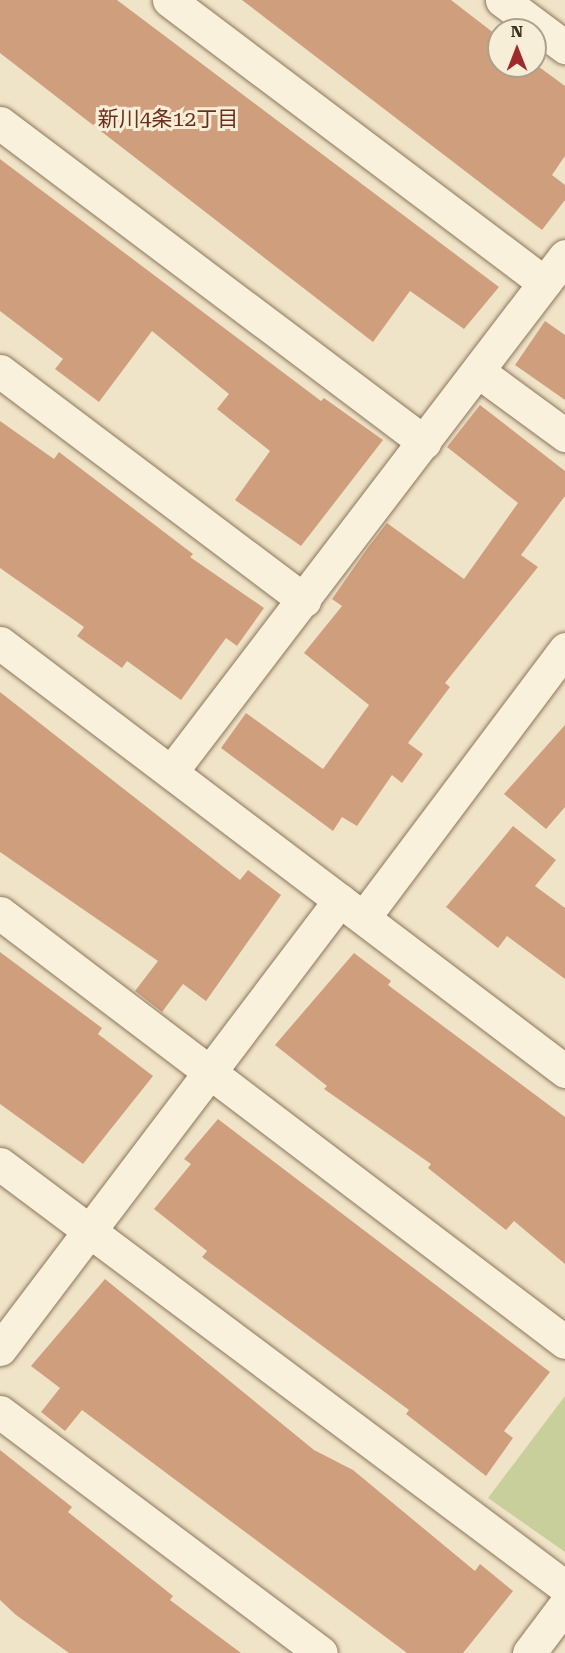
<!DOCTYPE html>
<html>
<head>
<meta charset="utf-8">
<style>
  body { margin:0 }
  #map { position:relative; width:565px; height:1653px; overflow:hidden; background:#f0e4c8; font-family:"Roboto Serif","Noto Sans JP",serif }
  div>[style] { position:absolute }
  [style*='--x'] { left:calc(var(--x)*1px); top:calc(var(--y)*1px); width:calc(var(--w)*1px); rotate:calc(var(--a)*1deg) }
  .green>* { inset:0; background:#c9cf9b }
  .building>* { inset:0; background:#cf9f7d }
  .roads { filter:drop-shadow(0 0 2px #8d765c) drop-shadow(0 0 2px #8d765c) }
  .minor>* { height:33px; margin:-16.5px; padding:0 16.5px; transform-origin:16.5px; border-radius:16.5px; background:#faf1dc }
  span { translate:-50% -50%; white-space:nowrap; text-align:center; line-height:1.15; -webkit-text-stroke:6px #f7eed8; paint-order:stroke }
  .neighbourhood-label { font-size:21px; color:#6b2e1e }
  .north { position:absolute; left:487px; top:18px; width:60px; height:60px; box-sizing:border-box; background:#f7eed8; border:2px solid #ada18e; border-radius:50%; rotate:0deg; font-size:16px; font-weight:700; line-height:24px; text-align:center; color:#3d2e20 }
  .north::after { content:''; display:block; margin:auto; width:21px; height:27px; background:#9e2a2b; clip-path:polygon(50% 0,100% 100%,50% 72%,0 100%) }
</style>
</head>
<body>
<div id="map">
  <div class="green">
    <i style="clip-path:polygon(565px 1396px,565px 1552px,488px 1498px)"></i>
  </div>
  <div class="building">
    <i style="clip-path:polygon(0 0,117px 0,499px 287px,464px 329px,410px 291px,373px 342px,0 53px)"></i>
    <i style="clip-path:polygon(242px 0,451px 0,499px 37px,499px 66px,535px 64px,565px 86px,565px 156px,552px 175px,565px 185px,565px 200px,542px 230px)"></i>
    <i style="clip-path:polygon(0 159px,321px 401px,324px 398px,383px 440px,301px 546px,235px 500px,270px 451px,217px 409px,229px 394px,152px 331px,99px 402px,55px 369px,63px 359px,0 311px)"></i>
    <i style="clip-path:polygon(545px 321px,565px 335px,565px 400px,515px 365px)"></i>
    <i style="clip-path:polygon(480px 405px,565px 471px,565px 496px,521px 555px,538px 567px,445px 683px,450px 687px,408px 743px,423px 754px,402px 783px,392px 775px,357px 826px,342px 817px,333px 831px,221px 748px,246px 713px,323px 769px,369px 705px,304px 653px,342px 606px,332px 599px,367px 549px,387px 523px,464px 579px,518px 503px,447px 447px)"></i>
    <i style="clip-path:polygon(0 421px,54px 459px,59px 452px,193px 554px,190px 557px,264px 608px,237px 646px,226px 638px,181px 700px,127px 661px,122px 668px,77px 636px,84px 627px,0 568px)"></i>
    <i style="clip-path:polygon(0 692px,240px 880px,248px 870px,281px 895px,206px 1001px,183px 984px,162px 1012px,135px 991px,158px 961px,0 852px)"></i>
    <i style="clip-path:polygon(565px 725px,565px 807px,546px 829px,504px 794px)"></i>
    <i style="clip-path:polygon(513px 826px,556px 860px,535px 886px,565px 908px,565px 979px,507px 936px,498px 948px,446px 907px)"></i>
    <i style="clip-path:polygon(0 952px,102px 1028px,98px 1034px,153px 1076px,83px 1164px,0 1104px)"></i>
    <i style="clip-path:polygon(354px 953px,391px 981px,388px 985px,565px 1117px,565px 1264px,514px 1221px,506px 1230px,428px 1168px,431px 1164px,324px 1089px,327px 1086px,275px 1045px)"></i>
    <i style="clip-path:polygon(218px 1119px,550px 1372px,504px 1431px,513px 1438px,486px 1476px,406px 1414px,409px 1410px,202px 1257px,207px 1251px,154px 1209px,191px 1164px,184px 1159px)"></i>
    <i style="clip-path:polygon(105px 1279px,314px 1450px,353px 1470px,475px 1571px,480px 1564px,513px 1591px,463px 1653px,407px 1653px,82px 1410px,65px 1431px,41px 1412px,60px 1388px,31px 1366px)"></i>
    <i style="clip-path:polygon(0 1450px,72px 1507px,68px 1512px,173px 1596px,170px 1600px,241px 1653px,69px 1653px,16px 1615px,0 1600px)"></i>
  </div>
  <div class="roads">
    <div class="minor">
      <i style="--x:169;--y:0;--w:470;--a:37"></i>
      <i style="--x:502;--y:0;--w:79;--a:36.7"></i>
      <i style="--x:0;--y:123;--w:531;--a:36.96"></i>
      <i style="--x:0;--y:371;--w:381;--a:37"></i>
      <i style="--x:479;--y:372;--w:107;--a:36.2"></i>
      <i style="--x:0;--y:643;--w:709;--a:37.14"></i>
      <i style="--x:171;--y:772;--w:649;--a:-52.64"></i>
      <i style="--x:0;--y:913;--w:709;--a:37.21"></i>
      <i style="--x:364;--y:917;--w:335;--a:-53.1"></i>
      <i style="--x:0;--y:1164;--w:706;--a:36.82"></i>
      <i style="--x:0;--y:1349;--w:563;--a:-52.87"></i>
      <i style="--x:0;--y:1412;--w:401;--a:36.9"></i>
      <i style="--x:529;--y:1653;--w:60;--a:-53.1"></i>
    </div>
  </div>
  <div class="neighbourhood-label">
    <span style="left:168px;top:119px">新川4条12丁目</span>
  </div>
  <div class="north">N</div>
</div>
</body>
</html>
